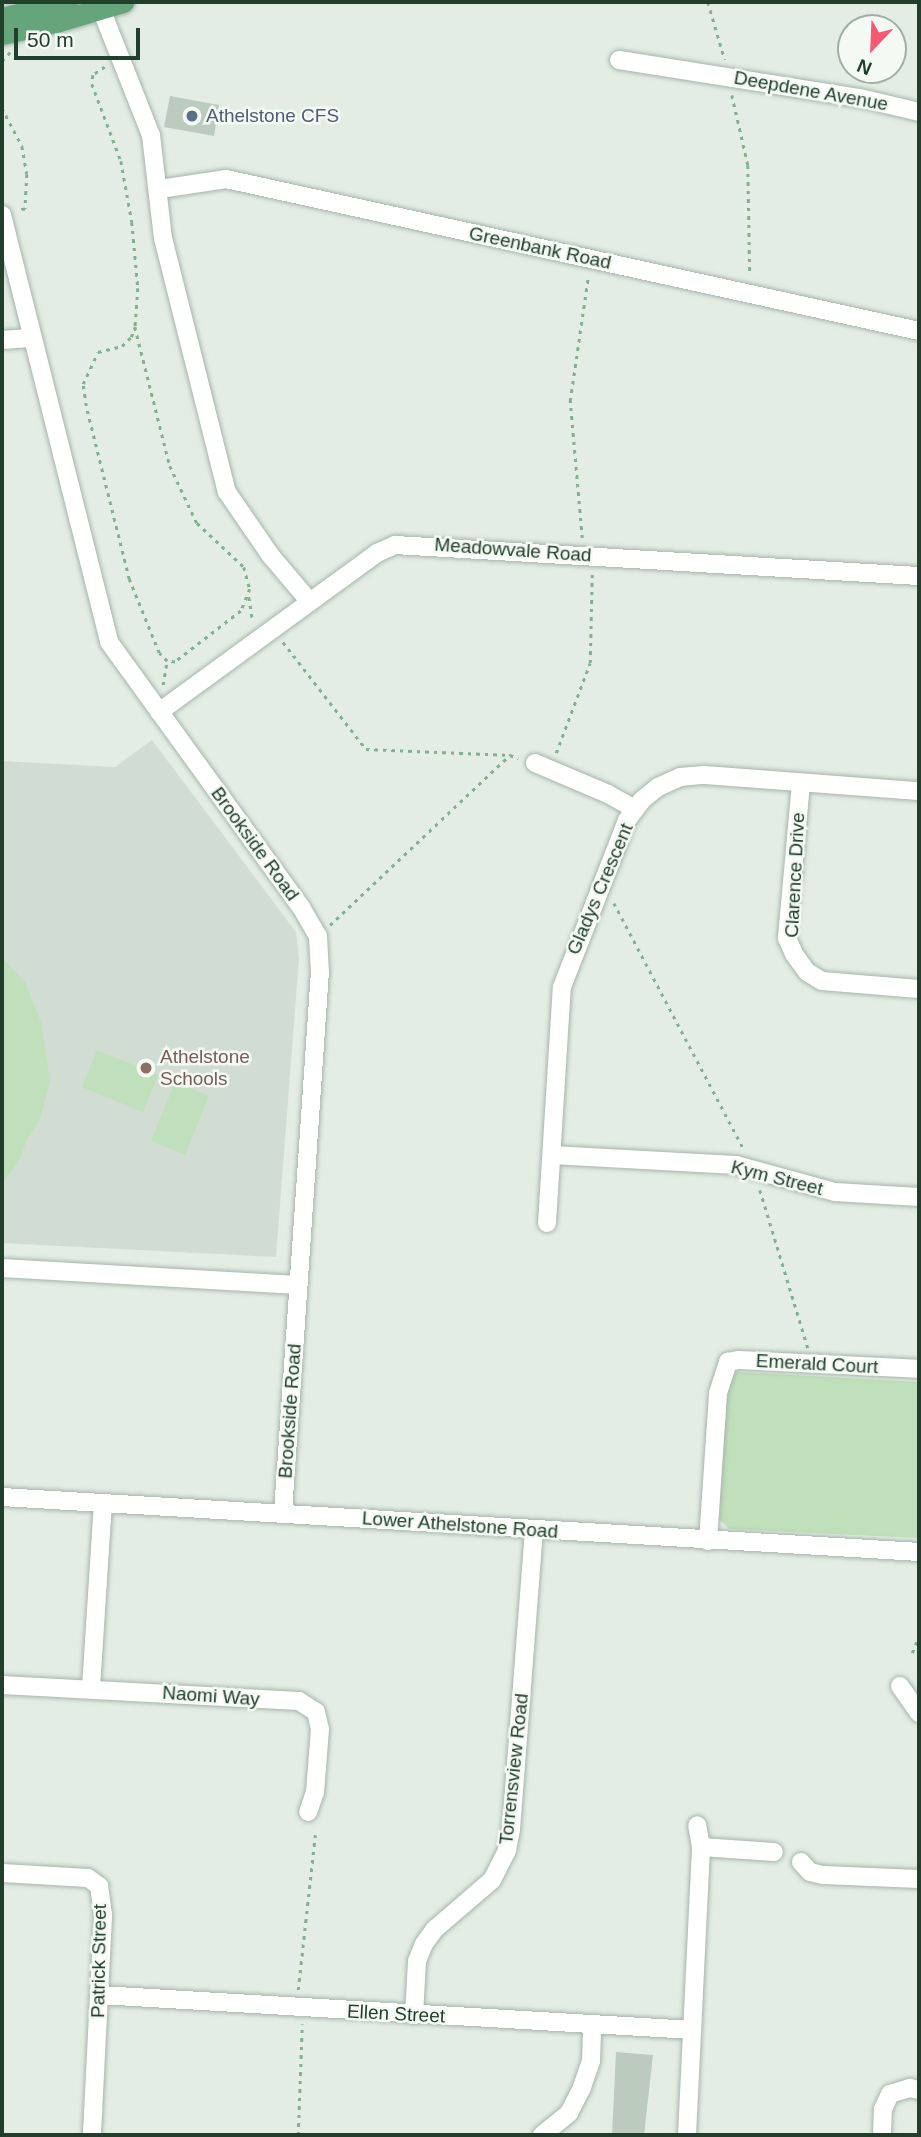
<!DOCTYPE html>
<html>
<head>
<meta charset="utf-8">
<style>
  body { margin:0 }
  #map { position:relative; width:921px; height:2137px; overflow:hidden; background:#e3ede4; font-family:Helvetica,sans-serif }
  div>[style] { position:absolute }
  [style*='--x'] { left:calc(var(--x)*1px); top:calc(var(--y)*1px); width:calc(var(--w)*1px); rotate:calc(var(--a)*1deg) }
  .built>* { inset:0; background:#d1ddd2 }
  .green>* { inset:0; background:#c0dfbb }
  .building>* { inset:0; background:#bbcbbe }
  .path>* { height:2.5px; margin-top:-1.25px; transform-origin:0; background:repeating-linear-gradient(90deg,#83b18f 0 3.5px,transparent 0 8.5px) }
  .roads { filter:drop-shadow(0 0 2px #a5b5a9) drop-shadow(0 0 2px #a5b5a9) }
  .minor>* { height:18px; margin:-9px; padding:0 9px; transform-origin:9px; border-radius:9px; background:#fff }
  .major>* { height:21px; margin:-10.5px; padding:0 10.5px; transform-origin:10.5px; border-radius:10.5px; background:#66a47b }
  .dots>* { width:19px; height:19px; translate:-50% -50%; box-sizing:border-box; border:4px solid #f4f9f4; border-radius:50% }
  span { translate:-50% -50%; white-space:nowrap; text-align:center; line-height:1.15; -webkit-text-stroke:5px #f4f9f4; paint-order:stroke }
  .street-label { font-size:19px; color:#223f2b }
  .service-label { font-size:19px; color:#4e5e75 }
  .left { translate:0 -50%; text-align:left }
  .education-label { font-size:19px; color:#785e54 }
  .frame { position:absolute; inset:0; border:4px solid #223f2b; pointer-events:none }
  .north { position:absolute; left:837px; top:14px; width:70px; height:70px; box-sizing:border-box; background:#f4f9f4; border:2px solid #a0afa4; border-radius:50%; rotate:203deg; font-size:19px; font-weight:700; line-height:28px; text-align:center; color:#223f2b }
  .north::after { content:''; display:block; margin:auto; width:24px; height:32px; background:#f55973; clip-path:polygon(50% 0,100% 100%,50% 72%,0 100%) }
  .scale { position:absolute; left:14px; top:28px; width:126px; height:32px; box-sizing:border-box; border:4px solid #223f2b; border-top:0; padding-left:9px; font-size:21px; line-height:24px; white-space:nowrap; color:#223f2b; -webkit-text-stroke:5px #f4f9f4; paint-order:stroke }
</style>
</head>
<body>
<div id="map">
  <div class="built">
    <i style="clip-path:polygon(152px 740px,296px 932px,299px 958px,276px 1257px,2px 1243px,2px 761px,115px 767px)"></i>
  </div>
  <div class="green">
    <i style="clip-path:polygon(2px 958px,25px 982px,41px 1022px,50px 1081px,40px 1119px,28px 1137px,19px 1161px,2px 1184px)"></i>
    <i style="clip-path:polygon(97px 1050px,158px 1075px,143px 1112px,82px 1087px)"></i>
    <i style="clip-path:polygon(175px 1082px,209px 1096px,185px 1155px,151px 1141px)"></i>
    <i style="clip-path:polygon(737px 1372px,919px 1382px,919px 1538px,729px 1529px,719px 1519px,727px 1382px)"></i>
  </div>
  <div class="building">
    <i style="clip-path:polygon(170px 96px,219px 105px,214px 136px,164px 127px)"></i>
    <i style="clip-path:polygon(616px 2052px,653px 2055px,644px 2135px,612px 2135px)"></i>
  </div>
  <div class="path">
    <i style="--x:708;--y:2;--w:60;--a:73.7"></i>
    <i style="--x:2;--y:61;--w:13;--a:-48"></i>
    <i style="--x:105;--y:67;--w:14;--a:146"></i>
    <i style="--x:93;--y:75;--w:9;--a:96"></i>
    <i style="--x:92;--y:84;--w:82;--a:69.4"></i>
    <i style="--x:121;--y:161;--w:62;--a:79.8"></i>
    <i style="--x:132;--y:222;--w:66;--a:84.8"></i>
    <i style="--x:138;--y:288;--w:39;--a:94"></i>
    <i style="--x:135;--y:327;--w:143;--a:75.9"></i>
    <i style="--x:170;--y:466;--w:63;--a:64.7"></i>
    <i style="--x:197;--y:523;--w:64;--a:43.1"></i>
    <i style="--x:244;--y:567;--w:23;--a:75"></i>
    <i style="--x:250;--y:589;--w:24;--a:112"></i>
    <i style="--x:241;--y:611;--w:83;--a:142.3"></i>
    <i style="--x:175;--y:662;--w:8;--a:-173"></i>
    <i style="--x:167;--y:661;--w:11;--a:-135"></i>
    <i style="--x:159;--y:653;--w:80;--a:-112.1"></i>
    <i style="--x:129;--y:579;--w:178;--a:-104"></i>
    <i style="--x:86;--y:406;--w:22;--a:-98"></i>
    <i style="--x:83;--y:384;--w:35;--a:-65"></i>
    <i style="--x:98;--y:352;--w:25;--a:-14"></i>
    <i style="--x:122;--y:346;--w:13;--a:-45"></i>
    <i style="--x:131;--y:337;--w:11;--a:-68"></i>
    <i style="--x:732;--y:95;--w:72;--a:77.1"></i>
    <i style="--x:748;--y:165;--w:110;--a:89"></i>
    <i style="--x:2;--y:108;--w:43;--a:62.2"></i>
    <i style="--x:22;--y:146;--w:28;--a:80"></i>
    <i style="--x:27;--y:174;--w:35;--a:93"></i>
    <i style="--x:25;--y:209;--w:6;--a:171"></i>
    <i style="--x:582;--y:538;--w:138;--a:-95"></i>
    <i style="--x:570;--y:401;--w:125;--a:-81.7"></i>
    <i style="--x:249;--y:597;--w:24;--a:81"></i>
    <i style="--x:283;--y:642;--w:135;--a:52.2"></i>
    <i style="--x:366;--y:749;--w:144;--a:2.4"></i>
    <i style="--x:163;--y:685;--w:24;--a:-81"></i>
    <i style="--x:556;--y:753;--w:96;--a:-69.3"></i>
    <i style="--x:590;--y:663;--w:90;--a:-88.7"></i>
    <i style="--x:614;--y:903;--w:277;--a:62.2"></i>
    <i style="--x:330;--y:925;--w:248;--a:-43.4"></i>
    <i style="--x:510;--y:755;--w:9;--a:21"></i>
    <i style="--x:760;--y:1190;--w:165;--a:73.1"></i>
    <i style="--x:912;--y:1653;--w:18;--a:-68"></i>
    <i style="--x:298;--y:1990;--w:156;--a:-83.7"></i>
    <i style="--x:298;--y:2135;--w:111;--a:-87.9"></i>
  </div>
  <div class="roads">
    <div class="minor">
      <i style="--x:101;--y:2;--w:7;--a:90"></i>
      <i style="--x:101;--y:9;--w:136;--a:68.4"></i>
      <i style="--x:151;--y:135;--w:104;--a:83.4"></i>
      <i style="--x:163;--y:238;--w:262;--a:75.9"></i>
      <i style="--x:227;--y:492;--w:78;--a:55.5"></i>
      <i style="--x:271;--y:556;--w:60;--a:49.7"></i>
      <i style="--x:619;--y:60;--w:244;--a:9"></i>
      <i style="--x:860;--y:98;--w:61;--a:13.3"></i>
      <i style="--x:160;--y:189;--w:67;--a:-8.6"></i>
      <i style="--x:226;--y:179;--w:709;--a:12.37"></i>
      <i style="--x:2;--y:215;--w:440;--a:75.9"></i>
      <i style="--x:109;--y:642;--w:327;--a:54.1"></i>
      <i style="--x:301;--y:907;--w:34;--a:60"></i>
      <i style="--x:318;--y:936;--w:35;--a:87"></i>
      <i style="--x:320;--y:971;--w:543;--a:93.91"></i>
      <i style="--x:2;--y:340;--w:28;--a:-4"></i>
      <i style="--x:159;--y:712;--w:270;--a:-36.1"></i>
      <i style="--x:377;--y:553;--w:20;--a:-24"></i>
      <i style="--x:395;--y:545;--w:525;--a:3.39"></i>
      <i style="--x:535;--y:763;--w:79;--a:23"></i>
      <i style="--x:608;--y:794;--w:31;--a:29"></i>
      <i style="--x:801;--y:783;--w:156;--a:95.2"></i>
      <i style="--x:787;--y:938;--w:17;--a:66"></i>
      <i style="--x:794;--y:954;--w:22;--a:54"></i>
      <i style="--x:807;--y:972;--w:17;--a:31"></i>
      <i style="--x:822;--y:981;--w:97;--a:4.7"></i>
      <i style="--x:552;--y:1155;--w:184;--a:3.1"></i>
      <i style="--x:736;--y:1165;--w:103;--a:15.3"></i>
      <i style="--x:835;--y:1192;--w:84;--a:3.4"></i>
      <i style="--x:547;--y:1223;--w:236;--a:-86.4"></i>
      <i style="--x:562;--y:987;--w:179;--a:-68.7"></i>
      <i style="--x:627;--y:820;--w:25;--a:-53"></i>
      <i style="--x:642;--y:800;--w:21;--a:-39"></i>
      <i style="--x:658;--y:787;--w:24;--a:-24"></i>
      <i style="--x:680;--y:777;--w:24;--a:-5"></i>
      <i style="--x:704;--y:775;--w:216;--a:4.3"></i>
      <i style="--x:2;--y:1268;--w:296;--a:3.3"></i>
      <i style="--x:2;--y:1497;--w:919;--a:3.43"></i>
      <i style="--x:708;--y:1541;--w:148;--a:-86.1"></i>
      <i style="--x:718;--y:1393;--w:33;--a:-72"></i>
      <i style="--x:728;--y:1362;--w:10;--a:-11"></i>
      <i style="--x:738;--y:1360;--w:181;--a:2.8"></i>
      <i style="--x:2;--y:1685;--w:297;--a:3.1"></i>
      <i style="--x:299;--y:1701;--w:20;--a:33"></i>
      <i style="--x:316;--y:1712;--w:17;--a:77"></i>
      <i style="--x:320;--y:1729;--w:63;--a:94.5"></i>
      <i style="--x:315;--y:1792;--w:21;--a:109"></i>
      <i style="--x:900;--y:1686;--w:33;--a:55"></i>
      <i style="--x:91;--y:1688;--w:185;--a:-86.3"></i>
      <i style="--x:701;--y:1847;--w:73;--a:3.9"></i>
      <i style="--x:801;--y:1862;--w:13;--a:48"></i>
      <i style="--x:810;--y:1872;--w:13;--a:13"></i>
      <i style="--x:823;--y:1875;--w:96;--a:2.4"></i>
      <i style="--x:2;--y:1873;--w:86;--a:3.3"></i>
      <i style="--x:88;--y:1878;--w:14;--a:36"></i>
      <i style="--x:99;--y:1886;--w:30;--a:82"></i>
      <i style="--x:103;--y:1916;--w:219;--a:92.9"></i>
      <i style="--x:100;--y:1995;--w:593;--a:3.38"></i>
      <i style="--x:414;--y:2015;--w:54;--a:-86.8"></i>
      <i style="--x:417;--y:1961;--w:18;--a:-68"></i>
      <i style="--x:424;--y:1944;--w:19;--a:-54"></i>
      <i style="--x:435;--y:1929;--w:75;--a:-40.7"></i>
      <i style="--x:492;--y:1880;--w:34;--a:-63"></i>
      <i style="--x:507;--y:1850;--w:21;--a:-79"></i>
      <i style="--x:511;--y:1829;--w:299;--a:-85.6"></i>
      <i style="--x:542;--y:2135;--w:35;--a:-39"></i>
      <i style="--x:569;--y:2113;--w:29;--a:-63"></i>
      <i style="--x:582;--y:2087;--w:28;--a:-71"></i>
      <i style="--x:591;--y:2061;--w:36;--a:-88"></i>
      <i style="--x:687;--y:2135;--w:288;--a:-87.2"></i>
      <i style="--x:701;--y:1847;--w:22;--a:-100"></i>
      <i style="--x:882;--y:2135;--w:26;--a:-88"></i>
      <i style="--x:883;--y:2109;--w:17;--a:-65"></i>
      <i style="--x:890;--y:2094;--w:21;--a:-17"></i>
      <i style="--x:910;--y:2088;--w:9;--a:13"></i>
    </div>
    <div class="major">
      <i style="--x:2;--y:18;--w:67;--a:-13.8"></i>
      <i style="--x:2;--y:34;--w:58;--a:-12.8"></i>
      <i style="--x:59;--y:21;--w:67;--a:-16.5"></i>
    </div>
  </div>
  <div class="dots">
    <i style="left:192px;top:116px;background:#5c6f8a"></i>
    <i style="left:146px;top:1068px;background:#8d6e63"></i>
  </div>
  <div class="street-label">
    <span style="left:811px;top:91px;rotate:10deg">Deepdene Avenue</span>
    <span style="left:540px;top:248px;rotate:12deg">Greenbank Road</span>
    <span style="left:513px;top:550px;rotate:4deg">Meadowvale Road</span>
    <span style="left:255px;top:844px;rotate:54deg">Brookside Road</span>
    <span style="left:795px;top:875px;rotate:-87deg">Clarence Drive</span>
    <span style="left:600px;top:889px;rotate:-67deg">Gladys Crescent</span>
    <span style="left:777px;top:1178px;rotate:14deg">Kym Street</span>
    <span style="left:817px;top:1364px;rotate:3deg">Emerald Court</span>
    <span style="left:290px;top:1411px;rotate:-86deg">Brookside Road</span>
    <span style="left:460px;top:1525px;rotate:4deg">Lower Athelstone Road</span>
    <span style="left:211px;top:1696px;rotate:4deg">Naomi Way</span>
    <span style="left:514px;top:1769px;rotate:-84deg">Torrensview Road</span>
    <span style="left:99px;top:1961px;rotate:-89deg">Patrick Street</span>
    <span style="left:396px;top:2014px;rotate:3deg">Ellen Street</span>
  </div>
  <div class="service-label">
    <span class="left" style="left:206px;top:116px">Athelstone CFS</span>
  </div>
  <div class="education-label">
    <span class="left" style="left:160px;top:1068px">Athelstone<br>Schools</span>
  </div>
  <div class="frame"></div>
  <div class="north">N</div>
  <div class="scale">50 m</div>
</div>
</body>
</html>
